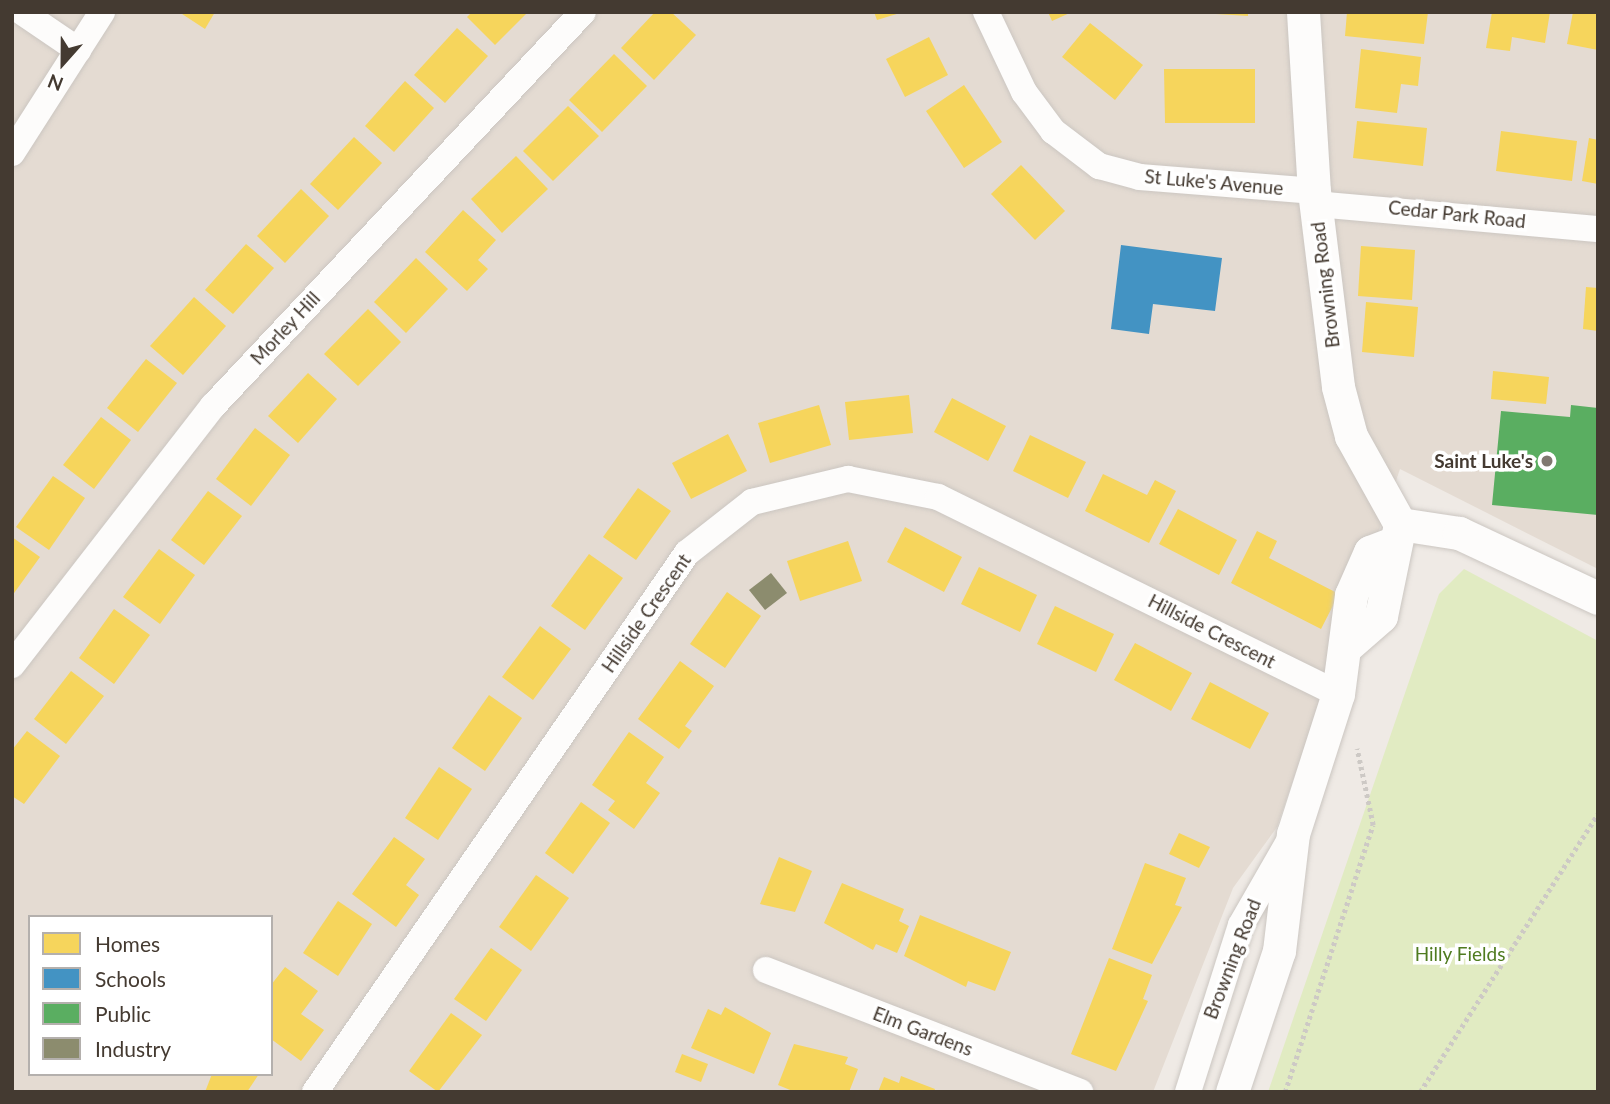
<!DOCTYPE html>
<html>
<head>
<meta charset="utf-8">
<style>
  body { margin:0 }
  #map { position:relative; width:1610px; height:1104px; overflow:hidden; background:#efeae5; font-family:Lato,sans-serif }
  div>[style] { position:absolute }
  .residential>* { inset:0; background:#e4dbd2 }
  .green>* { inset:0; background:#e1ebc2 }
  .homes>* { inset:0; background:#f6d55c }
  .schools>* { inset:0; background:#4393c3 }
  .public>* { inset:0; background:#5aae61 }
  .industry>* { inset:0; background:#8c8c6e }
  .path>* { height:4.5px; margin-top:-2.25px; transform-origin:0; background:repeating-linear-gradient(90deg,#cdc9c5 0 3.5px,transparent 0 7px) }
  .roads { filter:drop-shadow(0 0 2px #cbc6c1) drop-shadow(0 0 2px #cbc6c1) }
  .minor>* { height:26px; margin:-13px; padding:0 13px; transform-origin:13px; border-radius:13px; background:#fdfcfb }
  .tertiary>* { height:33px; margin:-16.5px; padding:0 16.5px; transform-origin:16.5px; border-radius:16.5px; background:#fdfcfb }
  .dots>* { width:19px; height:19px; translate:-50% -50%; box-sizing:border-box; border:4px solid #fff; border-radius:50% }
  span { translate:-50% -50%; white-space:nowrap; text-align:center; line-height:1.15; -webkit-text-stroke:7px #fff; paint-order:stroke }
  .street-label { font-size:19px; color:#443a31 }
  .poi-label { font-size:19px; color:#443a31; font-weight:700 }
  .right { translate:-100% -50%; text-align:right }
  .park-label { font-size:19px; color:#4f7b20 }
  .frame { position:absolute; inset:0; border:14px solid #443a31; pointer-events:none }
  .legend { position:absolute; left:28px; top:915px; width:245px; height:161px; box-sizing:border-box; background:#fff; border:2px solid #b4b0ad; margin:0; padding:9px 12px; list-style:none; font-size:21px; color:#443a31 }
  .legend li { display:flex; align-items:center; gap:14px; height:35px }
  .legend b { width:35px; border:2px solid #b4b0ad }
  .north { position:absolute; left:28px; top:28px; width:70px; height:70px; -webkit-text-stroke:5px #fff; paint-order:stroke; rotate:201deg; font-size:19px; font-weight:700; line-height:28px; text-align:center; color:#443a31 }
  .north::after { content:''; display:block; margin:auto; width:24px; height:32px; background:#443a31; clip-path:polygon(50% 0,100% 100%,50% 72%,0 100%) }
</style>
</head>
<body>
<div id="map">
  <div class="residential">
    <div style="clip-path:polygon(evenodd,12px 12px,1598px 12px,1598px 569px,1400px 469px,1277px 827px,1233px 888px,1153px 1092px,12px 1092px,12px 12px,30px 917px,271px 917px,271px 1074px,30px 1074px,30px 917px)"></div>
  </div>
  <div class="green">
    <div style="clip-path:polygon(1464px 569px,1598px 641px,1598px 1092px,1268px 1092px,1439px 594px)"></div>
  </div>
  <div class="homes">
    <div style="clip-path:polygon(179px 12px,215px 12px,205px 29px)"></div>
    <div style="clip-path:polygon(472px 12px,528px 12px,495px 45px,467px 17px)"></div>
    <div style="clip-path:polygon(655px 12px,671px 12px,696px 35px,654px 80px,621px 48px)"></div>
    <div style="clip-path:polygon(874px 12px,900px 12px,900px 13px,877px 20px)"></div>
    <div style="clip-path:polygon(1048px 12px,1072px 12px,1052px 21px)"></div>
    <div style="clip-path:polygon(1216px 12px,1248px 12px,1248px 16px,1216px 14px)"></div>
    <div style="clip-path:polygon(1347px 12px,1428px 12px,1424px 44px,1345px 36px)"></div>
    <div style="clip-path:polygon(1492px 12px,1550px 12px,1545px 43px,1512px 37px,1510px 51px,1486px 48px)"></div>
    <div style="clip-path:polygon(1573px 12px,1598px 12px,1598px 50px,1567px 44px)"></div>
    <div style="clip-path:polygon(1090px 23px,1143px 65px,1115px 100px,1062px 57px)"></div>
    <div style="clip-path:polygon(457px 28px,488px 56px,445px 103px,414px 75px)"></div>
    <div style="clip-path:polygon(929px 37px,948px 75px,905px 97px,886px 59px)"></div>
    <div style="clip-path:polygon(1361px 49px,1421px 57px,1418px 86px,1401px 84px,1397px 113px,1355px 108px)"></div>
    <div style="clip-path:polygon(614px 54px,647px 86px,602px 132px,569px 100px)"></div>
    <div style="clip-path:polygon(1164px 69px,1255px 69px,1255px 123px,1165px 123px)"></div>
    <div style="clip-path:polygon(405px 81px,434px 108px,394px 152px,365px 126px)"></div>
    <div style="clip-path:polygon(964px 85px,1002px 142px,964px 168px,926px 111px)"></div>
    <div style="clip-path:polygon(568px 106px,599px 136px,553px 181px,523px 151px)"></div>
    <div style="clip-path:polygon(1357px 121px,1427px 128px,1423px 166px,1353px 158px)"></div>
    <div style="clip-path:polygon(1501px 131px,1577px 141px,1572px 181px,1496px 171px)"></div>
    <div style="clip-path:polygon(354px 137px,382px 163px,338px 210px,310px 184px)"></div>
    <div style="clip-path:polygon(1589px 138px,1598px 140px,1598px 184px,1582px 181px)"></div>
    <div style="clip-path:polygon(516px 156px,548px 189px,502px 233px,471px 199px)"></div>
    <div style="clip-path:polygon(1021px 165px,1065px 211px,1035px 240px,991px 194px)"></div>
    <div style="clip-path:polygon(301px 189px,329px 216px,285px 263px,257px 236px)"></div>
    <div style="clip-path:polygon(463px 210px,496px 240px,478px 260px,488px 269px,467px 291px,425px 252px)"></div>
    <div style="clip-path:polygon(246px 244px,274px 268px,233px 314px,205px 290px)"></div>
    <div style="clip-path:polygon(1361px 246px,1415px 250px,1412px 300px,1358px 296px)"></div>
    <div style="clip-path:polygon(416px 258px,448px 289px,406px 333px,374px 302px)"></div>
    <div style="clip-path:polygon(1586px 287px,1598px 288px,1598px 331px,1583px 329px)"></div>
    <div style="clip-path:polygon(194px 297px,226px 326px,183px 375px,150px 346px)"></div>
    <div style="clip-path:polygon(1366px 302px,1418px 307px,1414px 357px,1362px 352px)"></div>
    <div style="clip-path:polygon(368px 309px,401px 342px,358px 386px,324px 354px)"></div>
    <div style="clip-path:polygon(146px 359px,177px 383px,138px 432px,107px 408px)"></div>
    <div style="clip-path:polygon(1493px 371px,1549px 377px,1546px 404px,1491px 399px)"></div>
    <div style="clip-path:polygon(308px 373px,337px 399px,298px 443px,268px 416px)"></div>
    <div style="clip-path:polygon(909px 395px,913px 433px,849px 440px,845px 402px)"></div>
    <div style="clip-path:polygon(952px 398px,1006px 426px,988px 461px,934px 432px)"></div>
    <div style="clip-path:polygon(819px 405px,831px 445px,770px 463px,758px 423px)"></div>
    <div style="clip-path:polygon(101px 417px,131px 440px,94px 489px,63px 465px)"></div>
    <div style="clip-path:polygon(255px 428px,290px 455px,251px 506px,216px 479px)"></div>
    <div style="clip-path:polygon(728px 434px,747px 471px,691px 499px,672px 463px)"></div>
    <div style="clip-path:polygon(1030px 435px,1086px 462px,1068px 498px,1013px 471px)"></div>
    <div style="clip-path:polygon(1103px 474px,1147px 495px,1155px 480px,1176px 491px,1149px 543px,1085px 511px)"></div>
    <div style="clip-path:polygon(53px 476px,85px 498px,49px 550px,16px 527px)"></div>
    <div style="clip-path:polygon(638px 488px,671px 511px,636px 560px,603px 537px)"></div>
    <div style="clip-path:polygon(208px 491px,242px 516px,204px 565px,171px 540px)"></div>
    <div style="clip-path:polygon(1178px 509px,1237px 540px,1219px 575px,1159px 544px)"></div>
    <div style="clip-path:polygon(905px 527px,962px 557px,944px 592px,887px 562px)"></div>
    <div style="clip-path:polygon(1257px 531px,1277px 541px,1269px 558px,1339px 594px,1321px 629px,1231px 583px)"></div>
    <div style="clip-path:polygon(12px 537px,40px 557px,12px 596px)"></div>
    <div style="clip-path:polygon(848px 541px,862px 581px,800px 601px,787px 561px)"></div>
    <div style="clip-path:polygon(159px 549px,195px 575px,160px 624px,123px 597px)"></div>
    <div style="clip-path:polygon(589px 554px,623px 578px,585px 630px,551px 606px)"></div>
    <div style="clip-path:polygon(979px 567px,1037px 595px,1020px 632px,961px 604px)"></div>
    <div style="clip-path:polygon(727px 592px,761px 616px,725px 668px,690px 644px)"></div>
    <div style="clip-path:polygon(1055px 606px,1114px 634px,1096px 672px,1037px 644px)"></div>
    <div style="clip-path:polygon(114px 609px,150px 635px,114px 684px,79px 658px)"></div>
    <div style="clip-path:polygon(540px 626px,571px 649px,533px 700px,502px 677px)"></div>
    <div style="clip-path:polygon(1135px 643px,1192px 673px,1171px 711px,1114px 680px)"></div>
    <div style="clip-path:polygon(680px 661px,714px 686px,685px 726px,692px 731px,679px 749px,638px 719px)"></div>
    <div style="clip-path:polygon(71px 671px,104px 696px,66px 744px,34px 719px)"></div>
    <div style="clip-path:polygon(1210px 682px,1269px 713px,1250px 749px,1191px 719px)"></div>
    <div style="clip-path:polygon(489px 695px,522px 718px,485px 771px,452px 748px)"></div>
    <div style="clip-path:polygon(27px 731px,60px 756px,24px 804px,12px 796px,12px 750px)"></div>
    <div style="clip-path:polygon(629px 732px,664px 757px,646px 783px,660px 793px,634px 829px,608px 810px,615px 801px,592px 785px)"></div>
    <div style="clip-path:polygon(439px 767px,472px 789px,438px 840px,405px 818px)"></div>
    <div style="clip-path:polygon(581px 802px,610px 823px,573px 874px,545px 853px)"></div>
    <div style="clip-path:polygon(1179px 833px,1210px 847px,1199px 868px,1169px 854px)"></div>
    <div style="clip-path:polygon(394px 837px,425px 859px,406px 885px,419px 895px,396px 927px,352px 894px)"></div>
    <div style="clip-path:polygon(779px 857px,812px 871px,795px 912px,760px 904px)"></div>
    <div style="clip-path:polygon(1145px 863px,1186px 878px,1175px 905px,1182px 907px,1152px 964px,1112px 949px)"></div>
    <div style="clip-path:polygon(536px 875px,569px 898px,531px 951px,499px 927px)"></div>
    <div style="clip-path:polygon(842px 883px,904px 909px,899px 921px,909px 926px,897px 953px,876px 944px,873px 950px,824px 923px)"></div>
    <div style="clip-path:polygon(338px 901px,372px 924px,338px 976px,303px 953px)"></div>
    <div style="clip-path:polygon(920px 915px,1011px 952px,995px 991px,968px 981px,966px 987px,904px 956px)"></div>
    <div style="clip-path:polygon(491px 948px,522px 970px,486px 1021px,454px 999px)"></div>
    <div style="clip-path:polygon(1109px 958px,1152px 975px,1143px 999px,1148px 1001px,1116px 1071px,1071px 1054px)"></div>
    <div style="clip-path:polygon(285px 967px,318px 991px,301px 1014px,324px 1030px,301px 1061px,271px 1039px,271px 985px)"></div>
    <div style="clip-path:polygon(725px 1007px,771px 1033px,754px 1074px,691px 1048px,708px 1009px,721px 1015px)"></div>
    <div style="clip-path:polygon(451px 1013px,482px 1035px,438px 1092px,409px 1071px)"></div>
    <div style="clip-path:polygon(794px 1044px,848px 1057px,845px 1064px,858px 1069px,849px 1092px,795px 1092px,778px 1085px)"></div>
    <div style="clip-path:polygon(682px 1054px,708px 1064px,701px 1082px,675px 1072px)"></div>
    <div style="clip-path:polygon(212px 1074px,259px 1074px,247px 1092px,205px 1092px)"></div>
    <div style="clip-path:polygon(901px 1076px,935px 1089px,934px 1092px,878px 1092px,884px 1077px,899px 1083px)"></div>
  </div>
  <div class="schools">
    <div style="clip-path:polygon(1121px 245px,1222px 258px,1215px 311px,1153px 304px,1149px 334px,1111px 329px)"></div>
  </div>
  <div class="public">
    <div style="clip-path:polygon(1571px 405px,1598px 408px,1598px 515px,1492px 505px,1501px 411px,1570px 417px)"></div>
  </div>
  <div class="industry">
    <div style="clip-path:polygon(771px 573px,787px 593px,765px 610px,749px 590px)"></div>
  </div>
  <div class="path">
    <div style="left:1285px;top:1092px;width:281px;rotate:-71.8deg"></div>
    <div style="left:1373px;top:825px;width:78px;rotate:-101.9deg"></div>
    <div style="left:1420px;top:1092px;width:330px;rotate:-57.4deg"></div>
  </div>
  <div class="roads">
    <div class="minor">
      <div style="left:22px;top:12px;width:68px;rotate:34.2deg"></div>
      <div style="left:986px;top:12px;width:89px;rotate:64.6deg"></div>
      <div style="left:1024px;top:92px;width:49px;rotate:53.4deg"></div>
      <div style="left:1053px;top:131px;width:58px;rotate:37.3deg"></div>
      <div style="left:1099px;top:166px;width:42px;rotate:15deg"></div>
      <div style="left:1140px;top:177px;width:175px;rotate:4.6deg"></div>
      <div style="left:12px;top:153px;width:167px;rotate:-57.4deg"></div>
      <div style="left:1316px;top:204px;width:283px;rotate:5.1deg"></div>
      <div style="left:12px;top:665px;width:328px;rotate:-52.2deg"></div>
      <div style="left:213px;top:406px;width:540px;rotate:-46.8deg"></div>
      <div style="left:766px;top:970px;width:337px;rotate:21.2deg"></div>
      <div style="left:315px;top:1092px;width:655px;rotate:-55.39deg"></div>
      <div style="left:687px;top:553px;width:83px;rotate:-38.1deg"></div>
      <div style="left:752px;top:502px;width:99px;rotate:-13.5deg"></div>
      <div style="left:848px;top:479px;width:92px;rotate:11.3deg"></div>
      <div style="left:938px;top:497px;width:446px;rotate:26.2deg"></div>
      <div style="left:1188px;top:1092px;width:175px;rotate:-72.4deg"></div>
      <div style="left:1241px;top:925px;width:103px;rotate:-60.2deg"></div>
    </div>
    <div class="tertiary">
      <div style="left:1303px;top:12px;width:179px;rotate:86.5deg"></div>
      <div style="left:1314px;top:191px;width:197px;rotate:83deg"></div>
      <div style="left:1338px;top:387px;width:51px;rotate:75.1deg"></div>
      <div style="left:1351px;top:436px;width:101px;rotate:60.9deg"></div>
      <div style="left:1400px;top:524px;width:94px;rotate:101.7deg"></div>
      <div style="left:1381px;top:616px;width:43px;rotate:138.8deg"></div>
      <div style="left:1400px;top:524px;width:60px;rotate:8.7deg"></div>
      <div style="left:1459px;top:533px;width:153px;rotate:25.1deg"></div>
      <div style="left:1232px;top:1092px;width:149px;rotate:-71.6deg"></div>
      <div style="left:1279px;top:951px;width:118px;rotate:-83.2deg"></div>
      <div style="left:1293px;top:834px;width:147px;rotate:-72.2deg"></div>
      <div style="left:1338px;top:694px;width:100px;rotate:-82.5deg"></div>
      <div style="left:1351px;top:595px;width:47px;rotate:-66.2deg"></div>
      <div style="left:1370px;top:552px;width:26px;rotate:-21deg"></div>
    </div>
  </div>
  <div class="dots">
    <div style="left:1547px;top:461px;background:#807870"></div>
  </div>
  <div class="street-label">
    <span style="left:1214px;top:182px;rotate:5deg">St Luke's Avenue</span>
    <span style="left:1457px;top:214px;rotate:6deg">Cedar Park Road</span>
    <span style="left:1325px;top:285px;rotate:-97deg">Browning Road</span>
    <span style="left:285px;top:328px;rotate:-47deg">Morley Hill</span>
    <span style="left:646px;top:613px;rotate:-55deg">Hillside Crescent</span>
    <span style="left:1212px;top:631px;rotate:27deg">Hillside Crescent</span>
    <span style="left:1232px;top:959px;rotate:-69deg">Browning Road</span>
    <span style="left:923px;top:1031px;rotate:21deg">Elm Gardens</span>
  </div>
  <div class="poi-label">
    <span class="right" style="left:1533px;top:461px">Saint Luke's</span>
  </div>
  <div class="park-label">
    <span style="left:1460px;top:954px">Hilly Fields</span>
  </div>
  <div class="frame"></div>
  <ul class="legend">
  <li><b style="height:19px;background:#f6d55c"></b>Homes</li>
  <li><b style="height:19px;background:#4393c3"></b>Schools</li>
  <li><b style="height:19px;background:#5aae61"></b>Public</li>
  <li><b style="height:19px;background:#8c8c6e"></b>Industry</li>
  </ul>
  <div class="north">N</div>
</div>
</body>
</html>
